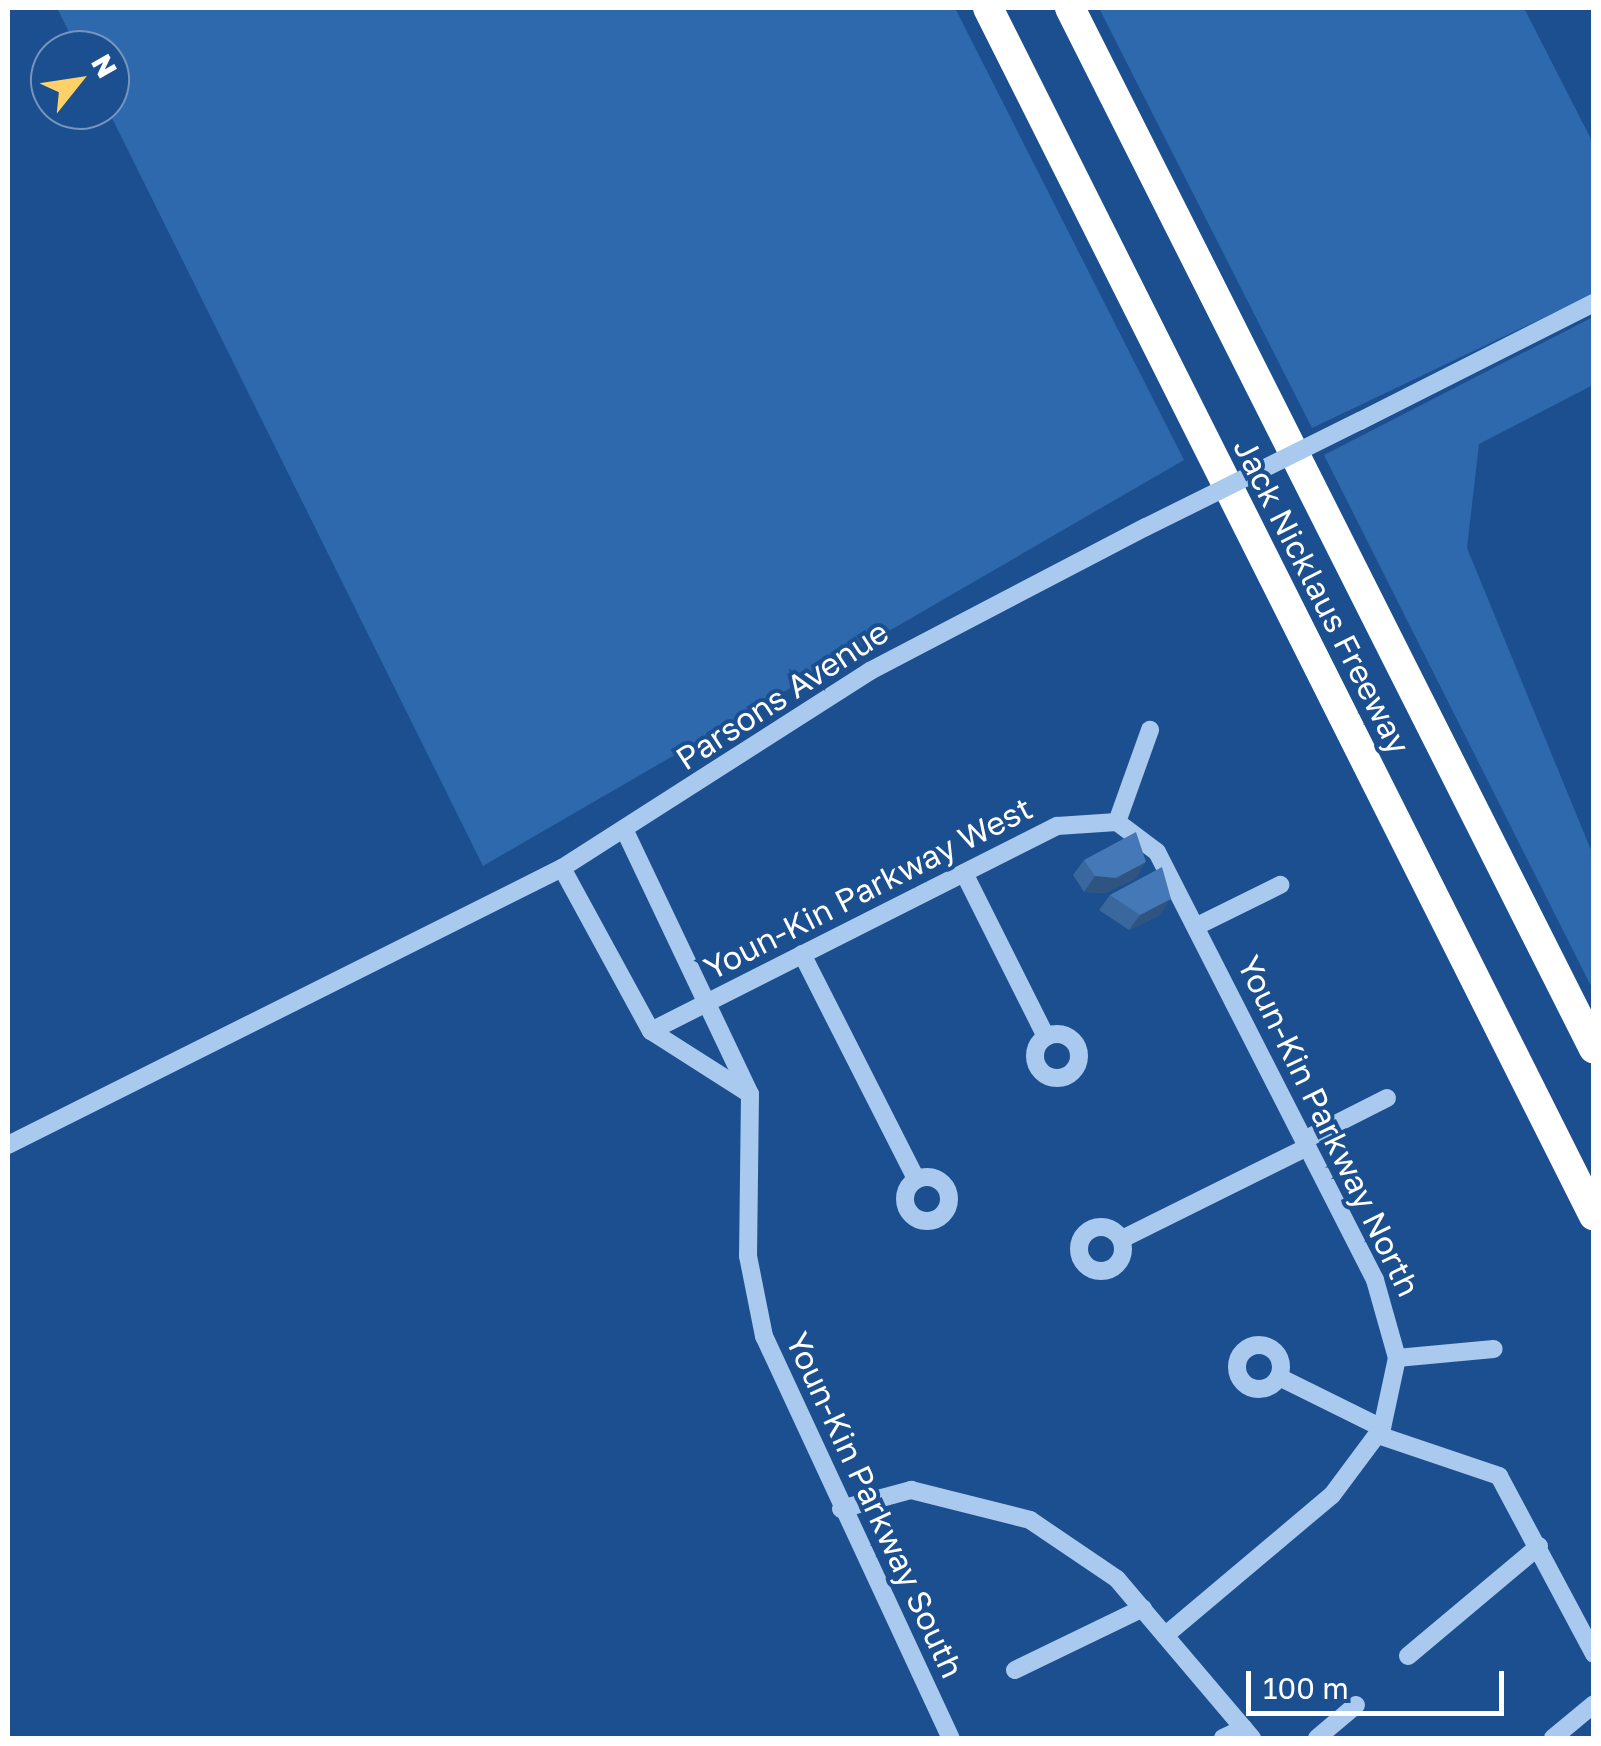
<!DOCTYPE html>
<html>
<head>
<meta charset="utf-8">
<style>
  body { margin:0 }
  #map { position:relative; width:1601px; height:1746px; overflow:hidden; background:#1b4f8f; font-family:"Golos Text",sans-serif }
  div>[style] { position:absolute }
  .green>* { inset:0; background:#2e69ad }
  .minor>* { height:18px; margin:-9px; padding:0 9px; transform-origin:9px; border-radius:9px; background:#a9c9ee }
  .minor>.ring { margin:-9px; padding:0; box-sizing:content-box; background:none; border:18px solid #a9c9ee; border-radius:50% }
  .highway>* { height:30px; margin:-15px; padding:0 15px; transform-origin:15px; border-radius:15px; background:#fff }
  .minor-bridge>* { height:18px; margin:-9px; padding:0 9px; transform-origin:9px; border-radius:9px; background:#a9c9ee }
  .wall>* { inset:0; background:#3a679d }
  .shaded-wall>* { inset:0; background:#305480 }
  .building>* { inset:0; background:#4478b7 }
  span { translate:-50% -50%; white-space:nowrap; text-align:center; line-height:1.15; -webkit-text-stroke:8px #1b4f8f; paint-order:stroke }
  .street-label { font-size:32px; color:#fff }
  .frame { position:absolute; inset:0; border:10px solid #fff; pointer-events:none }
  .north { position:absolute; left:30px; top:30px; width:100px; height:100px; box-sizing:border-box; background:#1b4f8f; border:2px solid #7695bc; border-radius:50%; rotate:60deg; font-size:28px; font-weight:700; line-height:40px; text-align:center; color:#fff }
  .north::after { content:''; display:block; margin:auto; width:35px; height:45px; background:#ffd166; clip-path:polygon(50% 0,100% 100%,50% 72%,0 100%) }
  .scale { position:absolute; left:1246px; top:1671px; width:258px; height:45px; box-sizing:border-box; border:5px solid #fff; border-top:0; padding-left:12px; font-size:30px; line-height:35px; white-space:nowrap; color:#fff; -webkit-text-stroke:8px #1b4f8f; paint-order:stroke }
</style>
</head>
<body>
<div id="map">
  <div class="green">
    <div style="clip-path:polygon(57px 8px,955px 8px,1184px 460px,483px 866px,108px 110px,110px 50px,78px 50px)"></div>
    <div style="clip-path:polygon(1099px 8px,1524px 8px,1593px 143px,1593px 294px,1312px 428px)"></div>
    <div style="clip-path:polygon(1593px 317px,1593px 385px,1479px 444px,1467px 548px,1593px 855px,1593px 990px,1324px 455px)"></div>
  </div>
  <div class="minor">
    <div style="left:1360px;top:421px;width:262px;rotate:-26.8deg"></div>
    <div style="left:1117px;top:822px;width:98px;rotate:-70.3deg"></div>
    <div style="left:625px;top:831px;width:291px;rotate:64.6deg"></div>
    <div style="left:750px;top:1094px;width:162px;rotate:90.7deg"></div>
    <div style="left:748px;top:1256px;width:82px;rotate:78.7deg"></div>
    <div style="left:764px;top:1336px;width:443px;rotate:65.1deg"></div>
    <div style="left:562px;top:868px;width:186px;rotate:61.4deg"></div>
    <div style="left:651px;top:1031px;width:117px;rotate:32.5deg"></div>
    <div style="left:964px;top:873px;width:183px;rotate:63.4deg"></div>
    <div style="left:1197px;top:926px;width:93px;rotate:-26.3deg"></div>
    <div style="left:802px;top:954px;width:252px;rotate:63.1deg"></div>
    <div style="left:651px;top:1031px;width:455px;rotate:-26.8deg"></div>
    <div style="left:1057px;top:826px;width:60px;rotate:-3.8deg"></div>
    <div style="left:1117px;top:822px;width:50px;rotate:36.9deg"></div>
    <div style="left:1157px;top:852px;width:480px;rotate:63deg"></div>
    <div style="left:1375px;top:1280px;width:81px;rotate:74.2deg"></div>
    <div style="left:1397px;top:1358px;width:72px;rotate:102.1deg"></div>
    <div style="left:1382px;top:1428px;width:84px;rotate:126.7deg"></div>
    <div style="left:1332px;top:1495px;width:216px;rotate:139.9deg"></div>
    <div class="ring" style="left:1035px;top:1034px;width:26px;height:26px"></div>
    <div style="left:1304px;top:1140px;width:93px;rotate:-26.8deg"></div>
    <div style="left:8px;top:1145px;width:619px;rotate:-26.57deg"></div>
    <div style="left:562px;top:868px;width:366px;rotate:-32.6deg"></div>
    <div style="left:870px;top:671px;width:311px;rotate:-27.6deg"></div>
    <div class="ring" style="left:905px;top:1177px;width:26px;height:26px"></div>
    <div class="ring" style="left:1079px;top:1227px;width:26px;height:26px"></div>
    <div style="left:1122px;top:1239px;width:207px;rotate:-26.4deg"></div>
    <div class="ring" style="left:1237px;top:1345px;width:26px;height:26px"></div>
    <div style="left:1397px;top:1358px;width:97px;rotate:-5.3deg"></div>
    <div style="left:1279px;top:1377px;width:115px;rotate:26.3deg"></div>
    <div style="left:1378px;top:1435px;width:128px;rotate:18.7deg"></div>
    <div style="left:1499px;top:1476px;width:202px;rotate:61.9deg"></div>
    <div style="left:841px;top:1509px;width:73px;rotate:-15.2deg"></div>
    <div style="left:911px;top:1490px;width:123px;rotate:14.1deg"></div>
    <div style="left:1030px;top:1520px;width:105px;rotate:34.1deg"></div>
    <div style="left:1117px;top:1579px;width:209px;rotate:49.7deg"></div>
    <div style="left:1408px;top:1656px;width:171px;rotate:-40deg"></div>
    <div style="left:1015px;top:1670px;width:142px;rotate:-25.8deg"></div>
    <div style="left:1223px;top:1738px;width:23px;rotate:-25deg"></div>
    <div style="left:1317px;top:1738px;width:51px;rotate:-40.2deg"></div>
    <div style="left:1553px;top:1738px;width:53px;rotate:-39.7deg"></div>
  </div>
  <div class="highway">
    <div style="left:988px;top:8px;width:1351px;rotate:63.36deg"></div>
    <div style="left:1070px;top:8px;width:1165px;rotate:63.28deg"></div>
  </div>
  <div class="minor-bridge">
    <div style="left:1146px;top:527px;width:239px;rotate:-26.4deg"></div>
  </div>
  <div class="wall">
    <div style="clip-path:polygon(1084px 860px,1136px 878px,1105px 893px,1084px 892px,1073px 875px)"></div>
    <div style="clip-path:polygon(1110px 895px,1160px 915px,1129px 930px,1099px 910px)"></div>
  </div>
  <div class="shaded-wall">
    <div style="clip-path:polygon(1146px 862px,1136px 878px,1105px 893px,1084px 892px,1095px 876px)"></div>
    <div style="clip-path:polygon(1171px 899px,1160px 915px,1129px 930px,1140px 915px)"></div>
  </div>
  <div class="building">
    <div style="clip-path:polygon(1136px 832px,1146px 862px,1116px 878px,1095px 876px,1084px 860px)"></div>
    <div style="clip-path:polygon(1162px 867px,1171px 899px,1140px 915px,1110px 895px)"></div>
  </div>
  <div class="street-label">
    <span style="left:1322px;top:596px;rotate:63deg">Jack Nicklaus Freeway</span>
    <span style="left:782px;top:695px;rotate:-33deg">Parsons Avenue</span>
    <span style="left:868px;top:888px;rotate:-27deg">Youn-Kin Parkway West</span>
    <span style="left:1329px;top:1126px;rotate:64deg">Youn-Kin Parkway North</span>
    <span style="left:875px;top:1505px;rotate:65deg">Youn-Kin Parkway South</span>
  </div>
  <div class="frame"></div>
  <div class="north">N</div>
  <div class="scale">100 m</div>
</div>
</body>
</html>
